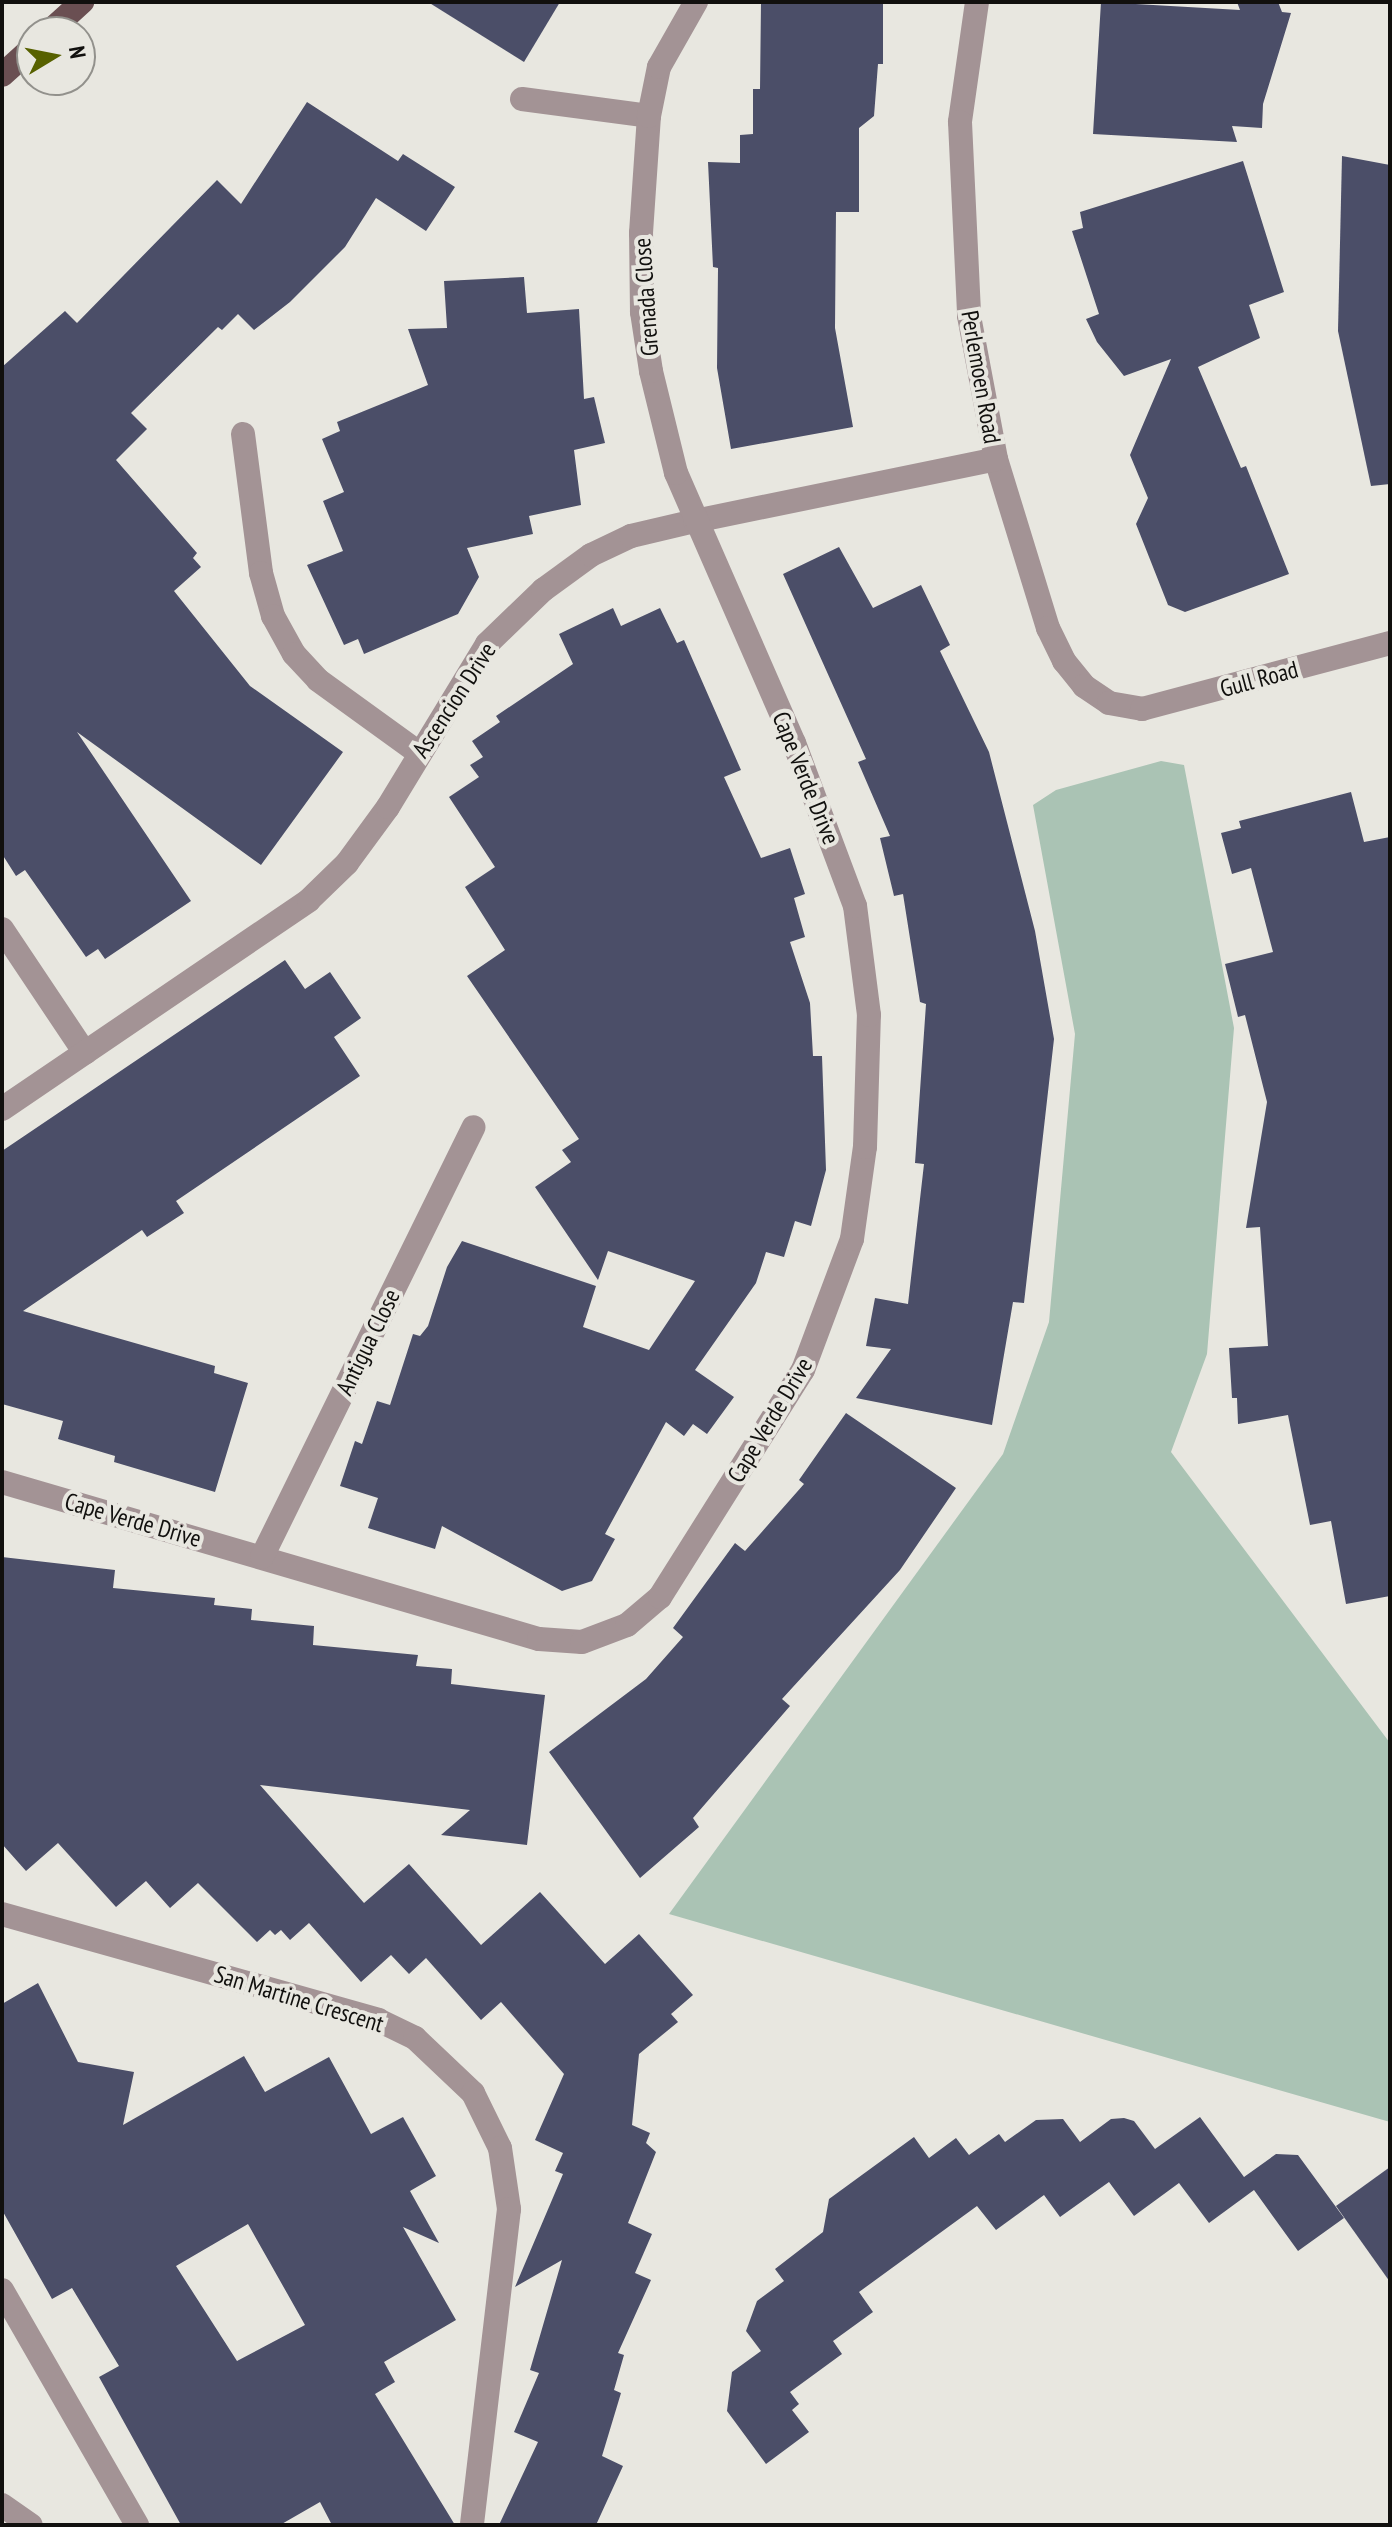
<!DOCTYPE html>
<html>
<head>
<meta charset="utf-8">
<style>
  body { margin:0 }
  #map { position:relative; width:1392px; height:2527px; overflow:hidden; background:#e8e7e0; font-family:"PT Sans Narrow",sans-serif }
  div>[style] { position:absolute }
  .green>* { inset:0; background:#aac3b4 }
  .building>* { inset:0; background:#4b4e68 }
  .minor>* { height:24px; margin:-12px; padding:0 12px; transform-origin:12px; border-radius:12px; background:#a39395 }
  .major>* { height:24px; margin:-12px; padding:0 12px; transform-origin:12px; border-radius:12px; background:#6a4f52 }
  span { translate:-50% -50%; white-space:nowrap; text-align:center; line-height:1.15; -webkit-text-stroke:8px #e8e7e0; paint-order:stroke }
  .street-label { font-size:24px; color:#11100e }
  .frame { position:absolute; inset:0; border:4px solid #11100e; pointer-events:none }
  .north { position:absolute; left:16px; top:16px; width:80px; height:80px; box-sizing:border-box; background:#e8e7e0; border:2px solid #92918c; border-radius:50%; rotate:80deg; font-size:22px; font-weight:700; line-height:32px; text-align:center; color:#11100e }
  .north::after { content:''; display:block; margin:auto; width:28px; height:36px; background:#576100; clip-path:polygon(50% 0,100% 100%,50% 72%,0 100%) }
</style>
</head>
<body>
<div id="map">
  <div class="green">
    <div style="clip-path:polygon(1161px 761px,1184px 765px,1234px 1028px,1207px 1354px,1171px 1452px,1390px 1743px,1390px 2122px,669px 1914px,1003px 1454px,1049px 1322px,1075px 1034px,1033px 805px,1056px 790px)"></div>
  </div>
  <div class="building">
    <div style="clip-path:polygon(428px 2px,560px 2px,524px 62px)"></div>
    <div style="clip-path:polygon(761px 2px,883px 2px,883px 64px,878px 64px,874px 116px,859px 128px,859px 212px,836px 212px,835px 328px,853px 427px,731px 449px,717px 368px,718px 268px,713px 267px,708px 162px,740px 163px,740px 135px,753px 134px,753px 89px,760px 89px)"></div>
    <div style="clip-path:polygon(1101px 2px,1240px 10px,1237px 2px,1278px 2px,1282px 12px,1291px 13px,1263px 104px,1262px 128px,1232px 126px,1237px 142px,1093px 134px)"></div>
    <div style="clip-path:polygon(307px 102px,398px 161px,403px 154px,455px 187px,426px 231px,376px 198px,345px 247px,290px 302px,254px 330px,238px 314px,222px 330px,218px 327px,131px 413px,147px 429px,116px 460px,197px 553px,193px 558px,201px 567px,174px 591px,250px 686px,343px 752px,261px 865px,77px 732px,191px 901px,105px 959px,98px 949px,86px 957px,25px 870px,16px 876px,2px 854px,2px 367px,65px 311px,77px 323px,217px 180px,241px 204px)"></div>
    <div style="clip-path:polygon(1342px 156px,1390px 165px,1390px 484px,1371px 486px,1338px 331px)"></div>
    <div style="clip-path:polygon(1243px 161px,1284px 292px,1249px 305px,1260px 338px,1198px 367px,1241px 468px,1246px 466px,1289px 574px,1185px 612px,1168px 605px,1136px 524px,1148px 498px,1130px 455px,1171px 359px,1124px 376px,1097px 342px,1086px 319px,1099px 314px,1072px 231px,1083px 228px,1080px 212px)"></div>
    <div style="clip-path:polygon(524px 277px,527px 313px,579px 309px,584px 399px,594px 397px,605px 443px,574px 450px,581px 505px,529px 516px,533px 534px,467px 548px,479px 577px,458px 614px,364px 654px,358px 639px,344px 645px,307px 565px,343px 551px,323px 501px,344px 492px,322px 439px,340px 431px,337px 422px,428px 385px,408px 329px,447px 328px,444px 281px)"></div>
    <div style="clip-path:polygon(839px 547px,873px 608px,921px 585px,950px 645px,940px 651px,989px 752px,1035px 931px,1054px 1039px,1024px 1303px,1013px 1302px,992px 1425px,856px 1398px,891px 1349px,866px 1346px,875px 1298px,908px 1304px,924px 1164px,915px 1163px,926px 1004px,920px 1002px,903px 894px,894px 896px,880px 838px,890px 836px,858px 762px,866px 759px,783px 574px)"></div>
    <div style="clip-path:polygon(613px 608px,621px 626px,660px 608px,677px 643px,684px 640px,741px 770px,724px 777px,761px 858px,790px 848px,805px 894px,794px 898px,805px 937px,790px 942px,810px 1003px,813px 1056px,822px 1056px,826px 1170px,811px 1226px,795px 1221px,784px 1257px,766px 1252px,756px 1283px,695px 1370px,734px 1397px,707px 1434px,693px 1424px,684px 1436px,666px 1422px,605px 1534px,615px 1539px,592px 1581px,562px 1591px,442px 1526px,435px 1549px,368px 1528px,378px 1498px,340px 1486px,355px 1441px,362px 1444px,377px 1401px,390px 1405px,413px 1334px,420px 1336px,428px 1326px,447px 1267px,462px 1241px,596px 1286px,583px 1327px,649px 1350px,695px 1281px,608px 1251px,598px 1280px,535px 1187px,571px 1162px,562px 1150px,579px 1139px,467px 976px,505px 950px,465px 887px,495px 867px,449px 797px,479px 777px,470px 765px,483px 757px,472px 741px,500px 722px,496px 716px,573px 664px,559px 634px)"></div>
    <div style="clip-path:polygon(1351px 792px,1364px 842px,1390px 837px,1390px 1596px,1346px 1604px,1331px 1521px,1310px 1525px,1288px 1415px,1238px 1424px,1237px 1398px,1232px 1398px,1229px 1348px,1268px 1346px,1260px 1227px,1246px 1228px,1267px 1102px,1245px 1015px,1238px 1017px,1225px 964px,1273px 952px,1251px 868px,1232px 874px,1221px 833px,1241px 828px,1239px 821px)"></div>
    <div style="clip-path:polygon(285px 960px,305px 989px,330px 972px,361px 1018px,334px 1037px,360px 1076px,176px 1201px,184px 1213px,147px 1237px,142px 1230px,23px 1311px,215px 1366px,214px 1373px,248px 1383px,215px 1492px,114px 1462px,115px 1456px,58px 1439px,63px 1421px,2px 1404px,2px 1151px)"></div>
    <div style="clip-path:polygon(846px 1413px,956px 1488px,900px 1570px,782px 1699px,790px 1706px,693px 1818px,699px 1827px,640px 1878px,549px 1752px,646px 1679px,683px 1637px,673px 1628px,705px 1584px,735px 1543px,745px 1551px,804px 1484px,799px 1480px)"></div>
    <div style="clip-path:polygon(2px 1557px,115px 1570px,113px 1588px,215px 1598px,214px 1605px,252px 1609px,251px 1620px,314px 1626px,313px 1645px,418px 1655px,416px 1666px,452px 1669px,451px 1684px,545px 1695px,527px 1845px,441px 1835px,470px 1810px,260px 1785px,364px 1903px,409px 1864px,481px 1945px,540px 1892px,605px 1964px,639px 1934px,693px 1995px,671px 2014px,678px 2022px,639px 2054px,632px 2125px,650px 2133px,646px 2143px,656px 2152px,628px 2223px,652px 2234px,635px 2273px,651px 2280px,618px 2353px,624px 2355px,614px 2390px,621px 2393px,602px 2456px,623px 2466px,596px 2525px,499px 2525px,538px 2442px,514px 2432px,539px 2373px,530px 2370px,562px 2260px,515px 2287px,563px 2174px,555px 2171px,563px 2153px,535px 2140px,564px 2074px,501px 2002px,481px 2020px,426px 1958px,409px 1974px,391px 1955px,361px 1982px,309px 1923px,290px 1940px,281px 1930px,275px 1935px,270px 1930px,257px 1942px,198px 1883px,170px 1908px,146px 1881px,116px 1907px,58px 1843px,26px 1871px,2px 1844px)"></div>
    <div style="clip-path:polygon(evenodd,38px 1983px,78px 2062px,134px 2072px,123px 2125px,244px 2056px,265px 2092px,329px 2057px,371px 2134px,403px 2117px,436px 2176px,410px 2191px,439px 2243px,403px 2227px,456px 2320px,384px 2362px,395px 2382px,375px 2394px,455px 2525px,332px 2525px,320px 2502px,280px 2525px,181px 2525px,99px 2377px,119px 2366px,72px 2288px,52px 2299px,2px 2210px,2px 2004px,38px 1983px,248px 2224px,305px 2325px,237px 2361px,176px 2266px,248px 2224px)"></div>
    <div style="clip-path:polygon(1200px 2117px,1244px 2177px,1276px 2154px,1298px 2155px,1344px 2218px,1298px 2251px,1254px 2190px,1209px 2223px,1179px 2183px,1134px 2216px,1109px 2182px,1060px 2217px,1044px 2195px,996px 2230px,977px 2206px,859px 2292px,873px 2312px,833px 2341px,842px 2354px,790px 2392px,799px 2404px,792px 2410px,809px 2432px,766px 2464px,727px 2411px,732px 2372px,761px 2351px,746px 2331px,757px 2301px,784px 2281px,775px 2269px,823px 2232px,829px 2199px,914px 2137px,929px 2158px,956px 2138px,969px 2155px,999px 2134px,1005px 2142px,1036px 2120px,1063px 2119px,1080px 2142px,1111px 2119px,1124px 2118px,1134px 2121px,1155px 2149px)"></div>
    <div style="clip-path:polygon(1390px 2167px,1390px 2282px,1336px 2206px)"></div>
  </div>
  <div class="minor">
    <div style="left:977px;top:2px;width:121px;rotate:98.1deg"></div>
    <div style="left:960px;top:122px;width:194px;rotate:87.3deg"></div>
    <div style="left:969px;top:316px;width:146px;rotate:79.3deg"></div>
    <div style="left:996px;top:459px;width:177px;rotate:72.9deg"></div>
    <div style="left:1048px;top:628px;width:37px;rotate:64deg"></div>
    <div style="left:1064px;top:661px;width:32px;rotate:51deg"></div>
    <div style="left:1084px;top:686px;width:30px;rotate:34deg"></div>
    <div style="left:1109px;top:703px;width:34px;rotate:10deg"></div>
    <div style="left:1142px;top:709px;width:257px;rotate:-14.9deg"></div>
    <div style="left:522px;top:99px;width:128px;rotate:7.6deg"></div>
    <div style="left:243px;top:434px;width:140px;rotate:82.6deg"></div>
    <div style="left:261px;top:573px;width:45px;rotate:74.4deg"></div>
    <div style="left:273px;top:616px;width:43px;rotate:61.1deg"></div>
    <div style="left:294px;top:654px;width:35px;rotate:47deg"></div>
    <div style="left:318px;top:680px;width:125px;rotate:35.9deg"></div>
    <div style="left:2px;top:929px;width:149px;rotate:56.2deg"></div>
    <div style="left:2px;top:1109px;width:371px;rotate:-34.2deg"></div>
    <div style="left:309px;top:900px;width:53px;rotate:-44.2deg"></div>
    <div style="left:347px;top:863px;width:69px;rotate:-53.8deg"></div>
    <div style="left:388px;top:807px;width:191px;rotate:-58.7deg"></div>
    <div style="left:487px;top:644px;width:78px;rotate:-44deg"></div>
    <div style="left:543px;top:590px;width:59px;rotate:-36.1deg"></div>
    <div style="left:591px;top:555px;width:44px;rotate:-25.4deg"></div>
    <div style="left:631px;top:536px;width:66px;rotate:-13.2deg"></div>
    <div style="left:695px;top:521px;width:307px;rotate:-11.6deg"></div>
    <div style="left:2px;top:1482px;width:559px;rotate:16.3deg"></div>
    <div style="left:539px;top:1639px;width:43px;rotate:4deg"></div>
    <div style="left:582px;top:1642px;width:48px;rotate:-20.7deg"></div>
    <div style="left:627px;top:1625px;width:43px;rotate:-40.3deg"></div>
    <div style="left:660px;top:1597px;width:268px;rotate:-57.8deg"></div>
    <div style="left:803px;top:1370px;width:140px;rotate:-69.5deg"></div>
    <div style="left:852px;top:1239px;width:93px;rotate:-82deg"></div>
    <div style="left:865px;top:1147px;width:132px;rotate:-88.3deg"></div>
    <div style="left:869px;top:1015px;width:110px;rotate:-97.3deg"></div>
    <div style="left:855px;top:906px;width:174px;rotate:-110.5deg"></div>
    <div style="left:794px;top:743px;width:295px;rotate:-113.6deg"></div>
    <div style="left:676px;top:473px;width:105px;rotate:-103.8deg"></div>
    <div style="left:651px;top:371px;width:60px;rotate:-98.7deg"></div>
    <div style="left:642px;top:312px;width:79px;rotate:-90.7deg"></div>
    <div style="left:641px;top:233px;width:117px;rotate:-86.1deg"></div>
    <div style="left:649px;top:116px;width:50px;rotate:-78.5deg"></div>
    <div style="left:659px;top:67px;width:75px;rotate:-60.4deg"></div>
    <div style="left:262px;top:1557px;width:479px;rotate:-63.8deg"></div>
    <div style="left:2px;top:1914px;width:391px;rotate:15.7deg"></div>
    <div style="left:378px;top:2020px;width:41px;rotate:25.9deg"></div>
    <div style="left:415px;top:2038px;width:80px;rotate:43.5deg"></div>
    <div style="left:473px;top:2093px;width:61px;rotate:63.9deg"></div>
    <div style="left:500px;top:2148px;width:62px;rotate:81.6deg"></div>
    <div style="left:509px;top:2209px;width:318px;rotate:96.7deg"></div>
    <div style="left:2px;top:2290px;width:271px;rotate:60.1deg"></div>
    <div style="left:2px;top:2505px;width:35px;rotate:35deg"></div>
  </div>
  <div class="major">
    <div style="left:49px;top:32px;width:45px;rotate:-42.3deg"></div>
    <div style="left:2px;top:75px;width:40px;rotate:-42deg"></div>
  </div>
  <div class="street-label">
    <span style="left:646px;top:297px;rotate:-94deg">Grenada Close</span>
    <span style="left:981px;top:377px;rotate:80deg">Perlemoen Road</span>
    <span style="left:1259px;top:679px;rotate:-15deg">Gull Road</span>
    <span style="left:454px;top:700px;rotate:-57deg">Ascencion Drive</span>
    <span style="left:806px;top:778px;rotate:68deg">Cape Verde Drive</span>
    <span style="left:368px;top:1342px;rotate:-64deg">Antigua Close</span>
    <span style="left:770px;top:1420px;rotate:-59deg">Cape Verde Drive</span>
    <span style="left:133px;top:1520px;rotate:16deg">Cape Verde Drive</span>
    <span style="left:299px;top:1999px;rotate:17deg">San Martine Crescent</span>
  </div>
  <div class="frame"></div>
  <div class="north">N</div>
</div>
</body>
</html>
